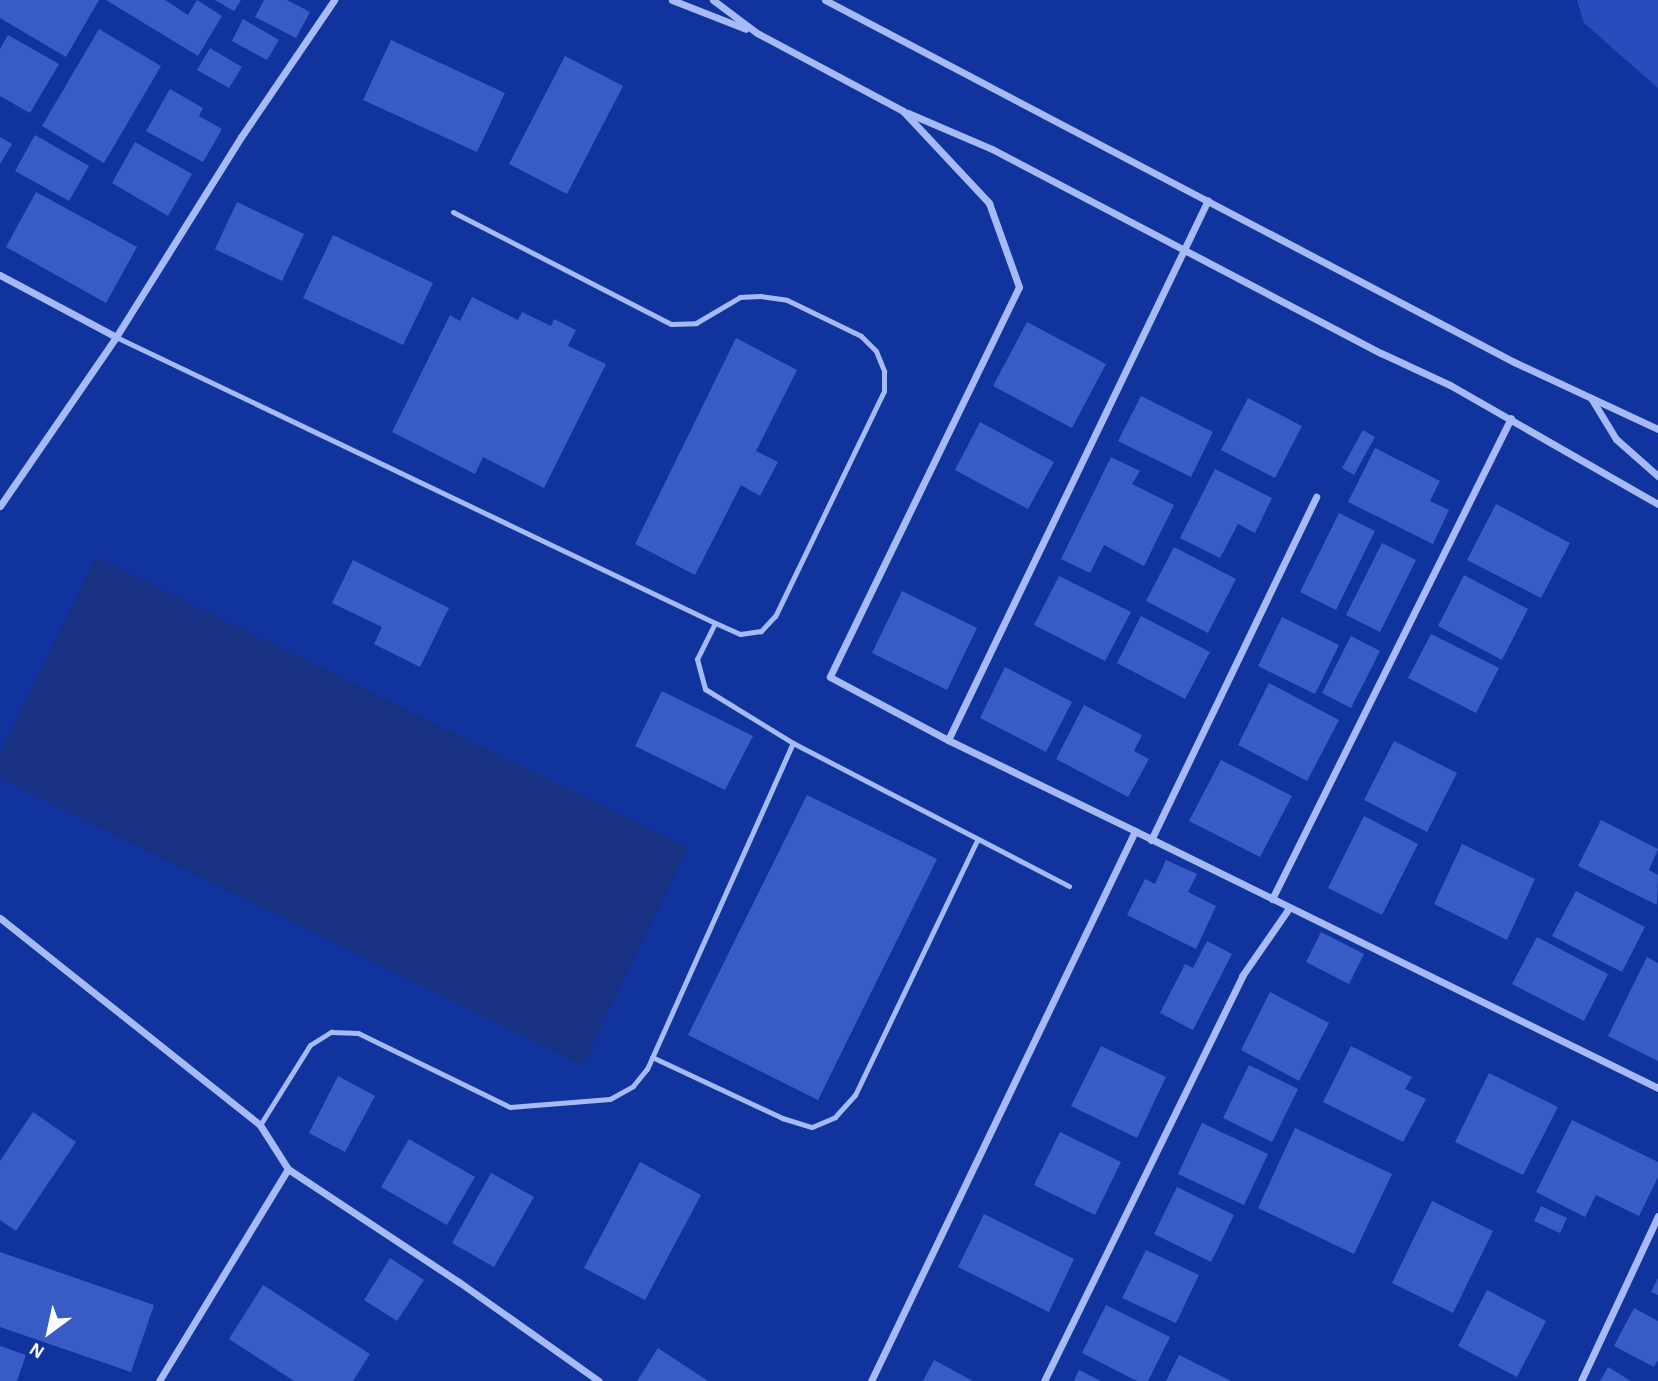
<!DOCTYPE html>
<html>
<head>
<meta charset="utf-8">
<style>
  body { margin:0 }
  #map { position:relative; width:1658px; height:1381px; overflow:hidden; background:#11339d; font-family:"Alegreya Sans",sans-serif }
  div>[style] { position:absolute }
  .green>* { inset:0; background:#274dbd }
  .water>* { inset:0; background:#183183 }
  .building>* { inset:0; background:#395cc4 }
  .service>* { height:5px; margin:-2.5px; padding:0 2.5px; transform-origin:2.5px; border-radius:2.5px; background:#a6baf5 }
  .minor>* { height:7px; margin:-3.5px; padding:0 3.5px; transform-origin:3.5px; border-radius:3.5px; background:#a6baf5 }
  span { translate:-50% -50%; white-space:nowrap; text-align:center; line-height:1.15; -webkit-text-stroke:6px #11339d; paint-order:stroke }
  .north { position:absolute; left:14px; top:1297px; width:70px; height:70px; -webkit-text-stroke:5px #11339d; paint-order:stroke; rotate:213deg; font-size:19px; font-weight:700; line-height:28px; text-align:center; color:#fff }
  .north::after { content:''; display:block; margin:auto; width:24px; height:32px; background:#fff; clip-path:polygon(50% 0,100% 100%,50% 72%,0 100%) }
</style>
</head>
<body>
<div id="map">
  <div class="green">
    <div style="clip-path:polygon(1577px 0,1658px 0,1658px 88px,1584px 23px)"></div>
  </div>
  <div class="water">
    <div style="clip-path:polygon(96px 557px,688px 848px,583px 1065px,0 779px,0 754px)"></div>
  </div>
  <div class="building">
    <div style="clip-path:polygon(0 0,99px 0,66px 57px,0 18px)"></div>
    <div style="clip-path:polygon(106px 0,165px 0,188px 15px,197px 0,222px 16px,198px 56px)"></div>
    <div style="clip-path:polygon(215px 0,241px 0,234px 11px)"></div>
    <div style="clip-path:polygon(264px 0,287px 0,310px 12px,296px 38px,255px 17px)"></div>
    <div style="clip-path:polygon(243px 19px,279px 40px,267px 60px,232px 41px)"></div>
    <div style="clip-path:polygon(99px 29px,161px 66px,104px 163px,42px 126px)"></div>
    <div style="clip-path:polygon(8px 35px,59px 64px,30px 113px,0 96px,0 49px)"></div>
    <div style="clip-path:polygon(391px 40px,505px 93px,477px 152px,363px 100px)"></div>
    <div style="clip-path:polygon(210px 48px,242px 67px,229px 88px,197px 70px)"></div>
    <div style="clip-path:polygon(565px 56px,623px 86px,567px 194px,509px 164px)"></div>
    <div style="clip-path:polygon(170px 89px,203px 108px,199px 116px,222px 129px,203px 162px,146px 131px)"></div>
    <div style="clip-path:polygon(35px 135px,89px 166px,69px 201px,15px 171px)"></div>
    <div style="clip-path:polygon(0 137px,12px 144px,0 164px)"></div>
    <div style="clip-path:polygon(135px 142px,192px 174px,168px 216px,112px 183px)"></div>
    <div style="clip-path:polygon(36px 192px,137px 247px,106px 303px,6px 247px)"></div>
    <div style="clip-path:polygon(237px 202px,304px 234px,282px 281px,215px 249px)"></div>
    <div style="clip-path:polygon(333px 235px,433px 283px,403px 345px,303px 298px)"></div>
    <div style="clip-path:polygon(472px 297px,518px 320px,522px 312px,551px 326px,554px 319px,576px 330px,568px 346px,606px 364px,544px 488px,483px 457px,475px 474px,392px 432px,450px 315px,460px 321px)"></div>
    <div style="clip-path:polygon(1027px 322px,1106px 364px,1072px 428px,993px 386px)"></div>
    <div style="clip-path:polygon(736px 338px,797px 370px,756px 451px,778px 462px,760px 496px,741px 485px,695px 575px,635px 544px)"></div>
    <div style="clip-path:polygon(1141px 396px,1213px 432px,1191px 477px,1118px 441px)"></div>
    <div style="clip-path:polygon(1248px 398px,1302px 426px,1275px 478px,1221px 450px)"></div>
    <div style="clip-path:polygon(980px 422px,1054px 462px,1028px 509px,955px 470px)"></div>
    <div style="clip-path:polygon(1363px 430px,1375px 437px,1354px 475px,1342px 468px)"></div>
    <div style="clip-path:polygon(1375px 448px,1440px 481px,1430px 501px,1449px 510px,1433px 544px,1348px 502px)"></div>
    <div style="clip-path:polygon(1111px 457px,1140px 471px,1132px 484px,1174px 505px,1144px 566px,1104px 545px,1090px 573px,1061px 559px)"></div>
    <div style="clip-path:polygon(1215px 469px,1272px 498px,1255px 533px,1238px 524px,1220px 558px,1180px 538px)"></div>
    <div style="clip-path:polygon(1496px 504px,1570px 543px,1541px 598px,1467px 560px)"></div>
    <div style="clip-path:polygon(1339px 513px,1375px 531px,1336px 610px,1300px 592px)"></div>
    <div style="clip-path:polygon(1382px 543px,1416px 560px,1380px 632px,1346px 615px)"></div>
    <div style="clip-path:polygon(1174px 547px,1236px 579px,1208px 633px,1146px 601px)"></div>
    <div style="clip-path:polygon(353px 560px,449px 608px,420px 667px,374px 644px,382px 627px,332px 603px)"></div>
    <div style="clip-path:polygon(1464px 575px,1528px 609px,1502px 660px,1438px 626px)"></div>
    <div style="clip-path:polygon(1059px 576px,1131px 612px,1105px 661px,1034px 625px)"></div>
    <div style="clip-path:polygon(902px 591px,977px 628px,947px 690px,872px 653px)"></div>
    <div style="clip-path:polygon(1141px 616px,1210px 652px,1185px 699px,1117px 663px)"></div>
    <div style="clip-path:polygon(1282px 617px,1339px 645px,1315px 694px,1258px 666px)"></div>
    <div style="clip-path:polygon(1431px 634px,1499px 668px,1476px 713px,1408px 678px)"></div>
    <div style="clip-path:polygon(1351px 636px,1380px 651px,1351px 708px,1322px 693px)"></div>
    <div style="clip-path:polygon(1005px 667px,1072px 702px,1046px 752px,980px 718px)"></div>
    <div style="clip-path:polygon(1269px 683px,1339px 720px,1307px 781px,1238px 745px)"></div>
    <div style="clip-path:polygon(662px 691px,753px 736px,725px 790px,635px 746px)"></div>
    <div style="clip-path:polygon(1084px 705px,1142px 735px,1134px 751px,1149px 759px,1128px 797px,1056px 759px)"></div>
    <div style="clip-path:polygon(1394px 741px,1457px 773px,1427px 832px,1364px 800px)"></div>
    <div style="clip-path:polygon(1221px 760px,1292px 796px,1260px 857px,1189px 821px)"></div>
    <div style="clip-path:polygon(807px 795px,937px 859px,818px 1100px,688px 1035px)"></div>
    <div style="clip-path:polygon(1364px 816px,1418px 844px,1382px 915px,1328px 888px)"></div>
    <div style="clip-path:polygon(1601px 820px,1658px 849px,1649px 870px,1658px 875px,1657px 905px,1578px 866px)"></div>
    <div style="clip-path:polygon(1462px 844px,1535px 879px,1507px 940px,1434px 904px)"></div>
    <div style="clip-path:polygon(1166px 860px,1197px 874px,1188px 892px,1216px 906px,1196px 949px,1127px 915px,1145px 879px,1155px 884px)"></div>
    <div style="clip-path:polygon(1576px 891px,1645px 927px,1622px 972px,1552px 936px)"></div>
    <div style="clip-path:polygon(1321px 932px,1364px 954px,1349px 984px,1306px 962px)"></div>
    <div style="clip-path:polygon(1537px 937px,1608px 974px,1584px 1021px,1512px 984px)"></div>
    <div style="clip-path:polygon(1207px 941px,1232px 954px,1193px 1030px,1160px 1013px,1185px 964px,1193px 968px)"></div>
    <div style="clip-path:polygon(1647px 957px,1658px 963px,1658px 1061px,1608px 1036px)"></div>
    <div style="clip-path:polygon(1270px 992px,1329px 1023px,1299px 1081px,1241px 1050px)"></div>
    <div style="clip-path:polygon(1101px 1046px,1166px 1077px,1137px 1138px,1071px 1106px)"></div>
    <div style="clip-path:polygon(1351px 1046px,1412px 1077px,1405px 1089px,1426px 1099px,1403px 1142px,1323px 1102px)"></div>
    <div style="clip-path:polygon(1249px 1065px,1298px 1089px,1272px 1142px,1223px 1118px)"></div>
    <div style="clip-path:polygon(1489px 1073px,1558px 1107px,1523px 1175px,1455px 1142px)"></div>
    <div style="clip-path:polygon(338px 1076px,375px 1096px,345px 1152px,309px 1133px)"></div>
    <div style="clip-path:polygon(33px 1112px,76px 1142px,16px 1231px,0 1220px,0 1161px)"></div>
    <div style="clip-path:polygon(1572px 1120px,1658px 1162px,1658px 1177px,1639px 1216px,1596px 1195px,1585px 1217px,1536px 1192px)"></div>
    <div style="clip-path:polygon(1202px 1123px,1268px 1154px,1244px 1205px,1178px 1174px)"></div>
    <div style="clip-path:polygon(1295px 1128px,1392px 1174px,1354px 1254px,1258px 1208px)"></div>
    <div style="clip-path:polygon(1060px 1132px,1121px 1162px,1095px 1215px,1034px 1185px)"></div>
    <div style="clip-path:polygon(409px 1139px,475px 1177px,447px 1225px,381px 1187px)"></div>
    <div style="clip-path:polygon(640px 1162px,701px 1195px,645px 1300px,584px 1268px)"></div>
    <div style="clip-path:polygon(491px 1173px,534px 1197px,494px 1267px,452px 1243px)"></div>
    <div style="clip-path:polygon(1177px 1187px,1234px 1215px,1211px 1262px,1154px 1234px)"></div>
    <div style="clip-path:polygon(1432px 1201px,1493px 1231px,1453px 1313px,1392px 1283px)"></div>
    <div style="clip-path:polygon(1541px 1206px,1567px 1218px,1560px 1233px,1534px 1221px)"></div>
    <div style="clip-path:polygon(984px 1214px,1074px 1259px,1049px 1312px,958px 1267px)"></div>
    <div style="clip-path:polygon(1146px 1250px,1199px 1275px,1176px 1323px,1122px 1298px)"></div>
    <div style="clip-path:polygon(0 1252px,154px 1305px,131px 1372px,0 1327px)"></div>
    <div style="clip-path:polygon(390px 1258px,424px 1280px,397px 1321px,364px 1300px)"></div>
    <div style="clip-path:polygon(1658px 1278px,1658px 1295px,1651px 1292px)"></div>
    <div style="clip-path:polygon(263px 1285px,370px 1354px,353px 1381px,294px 1381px,229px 1339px)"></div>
    <div style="clip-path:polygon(1487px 1290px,1546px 1321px,1517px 1377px,1458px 1346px)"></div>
    <div style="clip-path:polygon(1106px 1305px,1170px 1337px,1148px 1381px,1137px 1381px,1082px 1353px)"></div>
    <div style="clip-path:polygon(1634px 1308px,1658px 1321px,1658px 1360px,1654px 1367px,1614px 1346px)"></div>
    <div style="clip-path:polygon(0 1346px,26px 1355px,17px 1381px,0 1381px)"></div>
    <div style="clip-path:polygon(658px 1348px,708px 1381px,637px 1381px)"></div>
    <div style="clip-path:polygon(1179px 1355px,1231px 1381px,1166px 1381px)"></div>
    <div style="clip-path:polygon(934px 1360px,973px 1381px,923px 1381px)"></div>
    <div style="clip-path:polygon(1608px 1367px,1631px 1381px,1600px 1381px)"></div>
    <div style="clip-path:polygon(1079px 1370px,1101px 1381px,1074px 1381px)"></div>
  </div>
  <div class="service">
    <div style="left:453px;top:212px;width:245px;rotate:27.2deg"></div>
    <div style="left:671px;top:324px;width:25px;rotate:-2deg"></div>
    <div style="left:696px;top:323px;width:51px;rotate:-30.6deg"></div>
    <div style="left:740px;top:297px;width:20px;rotate:-3deg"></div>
    <div style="left:760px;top:296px;width:27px;rotate:8deg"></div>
    <div style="left:787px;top:300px;width:82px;rotate:25.9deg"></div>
    <div style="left:861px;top:336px;width:21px;rotate:45deg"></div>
    <div style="left:876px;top:351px;width:22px;rotate:68deg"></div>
    <div style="left:884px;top:371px;width:20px;rotate:90deg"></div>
    <div style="left:884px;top:391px;width:250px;rotate:115.8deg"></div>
    <div style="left:775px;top:616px;width:21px;rotate:133deg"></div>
    <div style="left:761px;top:631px;width:21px;rotate:172deg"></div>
    <div style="left:740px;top:634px;width:27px;rotate:-156deg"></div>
    <div style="left:715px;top:623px;width:40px;rotate:116.6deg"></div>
    <div style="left:697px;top:659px;width:31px;rotate:75deg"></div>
    <div style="left:705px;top:689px;width:103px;rotate:31.5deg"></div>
    <div style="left:793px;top:743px;width:311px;rotate:27.4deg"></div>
    <div style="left:116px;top:337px;width:664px;rotate:25.52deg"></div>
    <div style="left:652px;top:1057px;width:144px;rotate:25.1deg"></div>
    <div style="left:782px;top:1118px;width:31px;rotate:17deg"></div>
    <div style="left:812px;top:1127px;width:25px;rotate:-23deg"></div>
    <div style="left:835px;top:1117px;width:30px;rotate:-48deg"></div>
    <div style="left:855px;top:1095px;width:283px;rotate:-64.4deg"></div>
    <div style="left:260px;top:1125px;width:94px;rotate:-58deg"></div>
    <div style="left:310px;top:1045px;width:25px;rotate:-32deg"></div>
    <div style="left:331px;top:1032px;width:27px;rotate:2deg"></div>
    <div style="left:358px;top:1033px;width:169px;rotate:26deg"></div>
    <div style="left:510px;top:1107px;width:100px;rotate:-4.6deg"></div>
    <div style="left:610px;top:1099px;width:26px;rotate:-29deg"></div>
    <div style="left:633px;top:1086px;width:22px;rotate:-51deg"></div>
    <div style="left:647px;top:1069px;width:357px;rotate:-65.9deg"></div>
  </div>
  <div class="minor">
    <div style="left:672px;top:0;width:79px;rotate:21.4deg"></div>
    <div style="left:713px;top:0;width:55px;rotate:36.9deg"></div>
    <div style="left:757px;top:33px;width:166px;rotate:28.1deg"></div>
    <div style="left:903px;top:111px;width:126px;rotate:46.9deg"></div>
    <div style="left:989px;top:203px;width:89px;rotate:70.3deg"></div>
    <div style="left:1019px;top:287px;width:433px;rotate:115.9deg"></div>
    <div style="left:830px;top:677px;width:134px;rotate:28.1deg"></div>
    <div style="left:948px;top:740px;width:208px;rotate:25.9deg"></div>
    <div style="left:1135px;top:831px;width:610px;rotate:115.64deg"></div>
    <div style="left:825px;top:0;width:778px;rotate:27.72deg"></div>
    <div style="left:1514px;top:362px;width:159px;rotate:25deg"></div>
    <div style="left:908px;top:113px;width:91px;rotate:23.2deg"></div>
    <div style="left:992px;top:149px;width:439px;rotate:27.7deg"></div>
    <div style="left:1381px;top:353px;width:76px;rotate:24.9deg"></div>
    <div style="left:1450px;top:385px;width:240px;rotate:29.8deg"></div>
    <div style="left:0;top:275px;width:132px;rotate:28.1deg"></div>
    <div style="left:1591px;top:398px;width:48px;rotate:58.6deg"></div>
    <div style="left:1616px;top:439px;width:56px;rotate:41.4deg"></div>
    <div style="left:0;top:506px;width:205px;rotate:-55.5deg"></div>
    <div style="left:116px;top:337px;width:236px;rotate:-58deg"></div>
    <div style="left:241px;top:137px;width:166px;rotate:-55.8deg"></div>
    <div style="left:948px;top:740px;width:599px;rotate:-64.29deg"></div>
    <div style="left:1135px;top:831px;width:583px;rotate:26.17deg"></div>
    <div style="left:1151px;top:840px;width:381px;rotate:-64.3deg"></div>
    <div style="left:1272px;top:899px;width:537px;rotate:-63.58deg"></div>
    <div style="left:0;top:918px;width:332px;rotate:38.5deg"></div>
    <div style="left:260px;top:1125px;width:52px;rotate:57.5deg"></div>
    <div style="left:288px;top:1169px;width:205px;rotate:33.5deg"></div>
    <div style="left:459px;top:1282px;width:171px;rotate:35.3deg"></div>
    <div style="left:159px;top:1381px;width:248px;rotate:-58.7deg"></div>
    <div style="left:1044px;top:1381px;width:451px;rotate:-63.9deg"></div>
    <div style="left:1242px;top:976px;width:83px;rotate:-55.3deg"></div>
    <div style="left:1581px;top:1381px;width:182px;rotate:-65deg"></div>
  </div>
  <div class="north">N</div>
</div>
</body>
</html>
